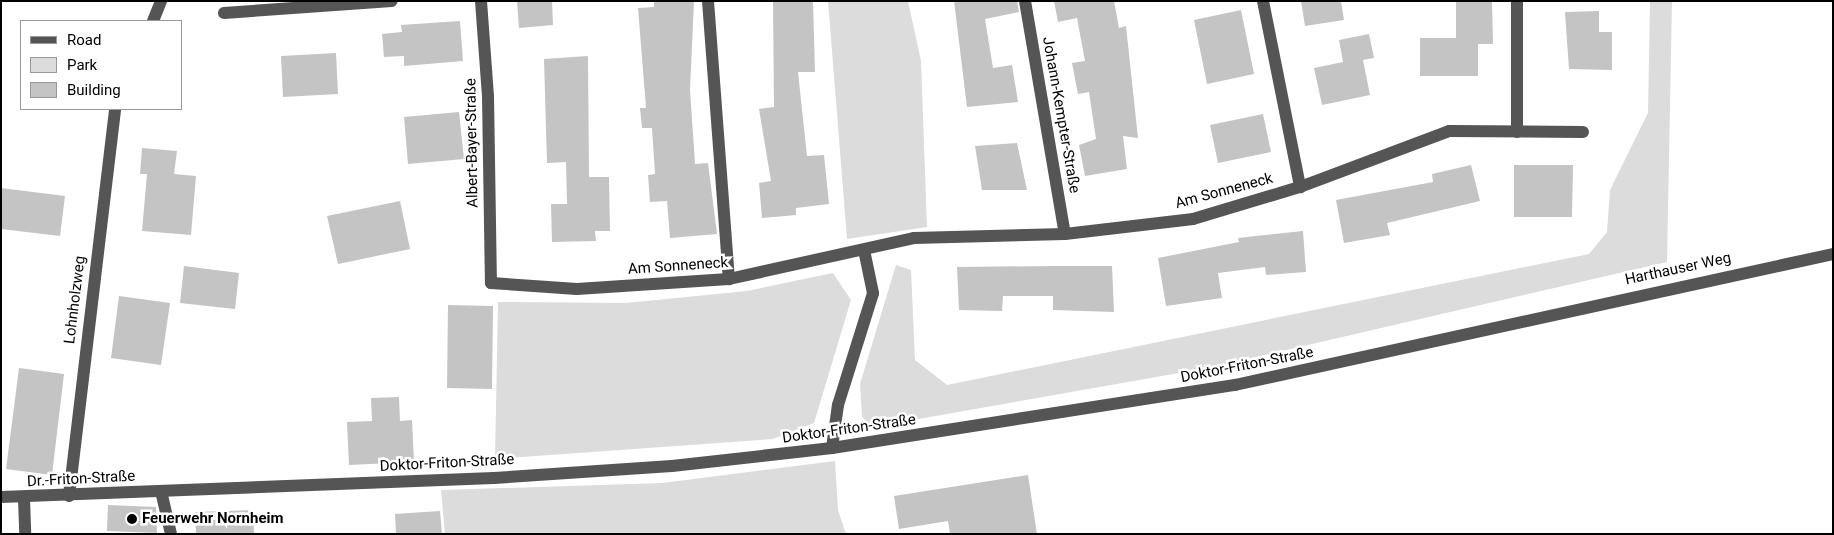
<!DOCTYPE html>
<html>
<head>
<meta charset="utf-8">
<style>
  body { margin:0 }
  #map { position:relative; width:1834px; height:535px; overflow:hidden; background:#fff; font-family:Roboto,sans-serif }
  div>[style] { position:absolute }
  .green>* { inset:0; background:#dcdcdc }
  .building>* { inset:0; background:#c4c4c4 }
  .minor>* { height:12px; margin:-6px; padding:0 6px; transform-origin:6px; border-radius:6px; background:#555 }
  .dots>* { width:14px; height:14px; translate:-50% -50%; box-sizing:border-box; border:2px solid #fff; border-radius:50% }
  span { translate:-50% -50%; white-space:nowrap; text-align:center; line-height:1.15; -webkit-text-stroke:5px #fff; paint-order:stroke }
  .street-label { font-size:15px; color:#000 }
  .poi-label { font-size:15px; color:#000; font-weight:700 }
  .left { translate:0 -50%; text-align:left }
  .frame { position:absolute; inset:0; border:2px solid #000; pointer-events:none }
  .legend { position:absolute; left:20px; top:20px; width:162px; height:90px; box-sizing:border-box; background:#fff; border:1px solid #999; margin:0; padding:6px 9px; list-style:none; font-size:15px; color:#000 }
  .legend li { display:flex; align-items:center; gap:10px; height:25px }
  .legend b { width:25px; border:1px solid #999 }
</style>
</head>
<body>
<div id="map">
  <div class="green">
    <div style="clip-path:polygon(828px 1px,908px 1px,921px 61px,927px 227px,847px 239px)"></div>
    <div style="clip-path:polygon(1650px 1px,1672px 1px,1667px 262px,1213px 367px,873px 427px,862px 417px,860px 384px,896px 265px,911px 270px,915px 360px,947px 385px,1589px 254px,1607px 232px,1610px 190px,1648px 113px)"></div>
    <div style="clip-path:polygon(833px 273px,851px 300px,814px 423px,773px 439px,495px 459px,498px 302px,626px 303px,747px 291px)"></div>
    <div style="clip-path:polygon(835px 461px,838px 510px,846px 534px,445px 534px,441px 490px,662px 483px)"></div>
  </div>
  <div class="building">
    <div style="clip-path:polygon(517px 1px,552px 1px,553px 25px,519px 28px)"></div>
    <div style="clip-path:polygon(654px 1px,694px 1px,690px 90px,695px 164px,708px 163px,717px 234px,670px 238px,667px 201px,650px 202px,648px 175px,655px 174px,652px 128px,642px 128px,640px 108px,646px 108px,638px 8px,654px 7px)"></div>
    <div style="clip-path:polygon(773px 1px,813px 1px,815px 72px,798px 72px,807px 156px,824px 155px,829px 204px,796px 208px,796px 215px,762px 218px,759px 183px,771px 181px,759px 109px,774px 107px)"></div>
    <div style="clip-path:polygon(954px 1px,1017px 1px,1019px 12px,985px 19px,993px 68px,1012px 65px,1018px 102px,967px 107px)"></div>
    <div style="clip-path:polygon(1054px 1px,1114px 1px,1119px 28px,1126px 26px,1138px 138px,1123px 136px,1127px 169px,1085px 176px,1079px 145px,1096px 139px,1089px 92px,1078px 94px,1072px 63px,1085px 61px,1077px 18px,1058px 22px)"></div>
    <div style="clip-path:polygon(1301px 1px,1341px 1px,1344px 20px,1305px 26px)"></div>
    <div style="clip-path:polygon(1456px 1px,1492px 1px,1493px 44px,1478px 44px,1478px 76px,1420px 76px,1420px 38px,1456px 38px)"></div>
    <div style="clip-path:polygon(1241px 10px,1254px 74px,1207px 84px,1194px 20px)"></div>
    <div style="clip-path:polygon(1599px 11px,1599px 32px,1612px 32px,1612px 70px,1569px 69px,1565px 12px)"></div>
    <div style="clip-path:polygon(460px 21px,463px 61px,404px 66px,404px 56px,384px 57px,382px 34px,402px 32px,401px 25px)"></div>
    <div style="clip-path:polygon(1369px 34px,1374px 58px,1363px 60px,1370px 95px,1322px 105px,1314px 68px,1343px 62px,1339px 40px)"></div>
    <div style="clip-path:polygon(336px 53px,338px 94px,283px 97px,281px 56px)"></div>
    <div style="clip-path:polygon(588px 56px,589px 177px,609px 177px,610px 231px,595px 231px,596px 241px,552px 242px,551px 204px,567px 204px,566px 162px,547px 163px,544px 59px)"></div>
    <div style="clip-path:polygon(459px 112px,464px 159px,408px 164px,404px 117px)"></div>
    <div style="clip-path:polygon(1263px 114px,1271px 152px,1218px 163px,1210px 125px)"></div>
    <div style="clip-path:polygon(1017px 143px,1027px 190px,982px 190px,975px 146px)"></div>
    <div style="clip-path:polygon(142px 148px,177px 151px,174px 174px,196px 176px,191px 235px,142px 231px,147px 174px,140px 174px)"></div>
    <div style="clip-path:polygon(1471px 165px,1480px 201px,1387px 223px,1390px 235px,1344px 243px,1336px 200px,1433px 182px,1432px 174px)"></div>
    <div style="clip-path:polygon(1514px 165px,1573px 165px,1572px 217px,1514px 217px)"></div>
    <div style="clip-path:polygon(1px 188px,65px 196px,60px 236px,1px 229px)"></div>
    <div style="clip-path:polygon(400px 201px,410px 249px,338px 264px,327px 216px)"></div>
    <div style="clip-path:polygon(1303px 231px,1306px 272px,1266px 275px,1265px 267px,1218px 273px,1222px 298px,1166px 306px,1158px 258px,1239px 242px,1238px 238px)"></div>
    <div style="clip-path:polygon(184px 266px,239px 273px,235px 309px,180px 303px)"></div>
    <div style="clip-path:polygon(1053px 266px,1112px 266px,1114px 312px,1053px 310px,1053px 296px,1003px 296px,1002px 311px,959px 310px,957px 267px)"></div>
    <div style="clip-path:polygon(119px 296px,170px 303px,161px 365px,111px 358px)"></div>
    <div style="clip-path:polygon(448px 305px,493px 306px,492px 389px,447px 388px)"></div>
    <div style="clip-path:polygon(19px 368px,64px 374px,52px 475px,6px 469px)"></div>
    <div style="clip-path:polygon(399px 397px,400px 421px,412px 420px,414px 462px,349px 465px,347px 422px,372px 421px,371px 398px)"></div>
    <div style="clip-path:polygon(1028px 475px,1037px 534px,950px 534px,948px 521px,899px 529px,894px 496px)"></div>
    <div style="clip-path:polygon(108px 505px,156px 507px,157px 533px,107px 531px)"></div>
    <div style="clip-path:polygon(253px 510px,254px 534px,196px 534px,195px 512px)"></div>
    <div style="clip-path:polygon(440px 511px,442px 534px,396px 534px,395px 514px)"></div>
  </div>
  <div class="minor">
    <div style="left:481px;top:1px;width:95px;rotate:85.8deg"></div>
    <div style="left:488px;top:96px;width:187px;rotate:89.1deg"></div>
    <div style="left:491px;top:283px;width:86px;rotate:4deg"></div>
    <div style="left:577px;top:289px;width:152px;rotate:-3.8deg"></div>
    <div style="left:729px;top:279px;width:189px;rotate:-12.5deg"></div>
    <div style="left:914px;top:238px;width:151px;rotate:-1.5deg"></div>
    <div style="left:1065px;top:234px;width:129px;rotate:-6.7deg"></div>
    <div style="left:1193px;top:219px;width:112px;rotate:-16.7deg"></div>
    <div style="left:1300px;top:187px;width:159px;rotate:-20.6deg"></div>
    <div style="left:1449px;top:131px;width:134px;rotate:0.4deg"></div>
    <div style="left:708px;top:1px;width:279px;rotate:85.7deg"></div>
    <div style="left:1025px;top:1px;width:236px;rotate:80.3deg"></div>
    <div style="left:1263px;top:1px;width:190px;rotate:78.7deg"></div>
    <div style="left:224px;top:13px;width:168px;rotate:-4.1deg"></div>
    <div style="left:153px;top:21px;width:22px;rotate:-68deg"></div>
    <div style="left:1517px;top:132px;width:131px;rotate:-90deg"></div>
    <div style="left:832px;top:448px;width:43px;rotate:-82.1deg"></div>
    <div style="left:838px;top:405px;width:117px;rotate:-72.6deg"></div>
    <div style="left:873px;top:293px;width:44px;rotate:-101.8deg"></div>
    <div style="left:161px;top:491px;width:44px;rotate:76.9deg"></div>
    <div style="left:69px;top:496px;width:390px;rotate:-83.2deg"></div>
    <div style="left:1px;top:497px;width:493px;rotate:-2.2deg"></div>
    <div style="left:494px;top:478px;width:178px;rotate:-3.9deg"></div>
    <div style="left:672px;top:466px;width:161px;rotate:-6.4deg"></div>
    <div style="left:832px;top:448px;width:408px;rotate:-8.9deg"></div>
    <div style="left:1235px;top:385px;width:612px;rotate:-12.36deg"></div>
    <div style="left:24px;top:498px;width:36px;rotate:88deg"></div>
  </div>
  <div class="dots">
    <div style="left:132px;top:519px;background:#000"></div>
  </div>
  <div class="street-label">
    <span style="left:1061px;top:115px;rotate:80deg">Johann-Kempter-Straße</span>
    <span style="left:472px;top:143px;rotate:-91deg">Albert-Bayer-Straße</span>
    <span style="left:1224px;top:191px;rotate:-15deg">Am Sonneneck</span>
    <span style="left:678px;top:266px;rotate:-4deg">Am Sonneneck</span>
    <span style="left:1678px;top:269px;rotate:-12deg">Harthauser Weg</span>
    <span style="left:75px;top:300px;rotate:-83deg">Lohnholzweg</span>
    <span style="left:1247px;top:365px;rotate:-11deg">Doktor-Friton-Straße</span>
    <span style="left:849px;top:429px;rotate:-8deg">Doktor-Friton-Straße</span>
    <span style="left:447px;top:463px;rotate:-3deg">Doktor-Friton-Straße</span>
    <span style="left:81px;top:479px;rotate:-3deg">Dr.-Friton-Straße</span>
  </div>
  <div class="poi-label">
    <span class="left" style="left:142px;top:519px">Feuerwehr Nornheim</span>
  </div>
  <div class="frame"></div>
  <ul class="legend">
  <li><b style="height:6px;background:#555"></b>Road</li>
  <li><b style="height:14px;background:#dcdcdc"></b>Park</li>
  <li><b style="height:14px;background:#c4c4c4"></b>Building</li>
  </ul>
</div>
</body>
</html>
